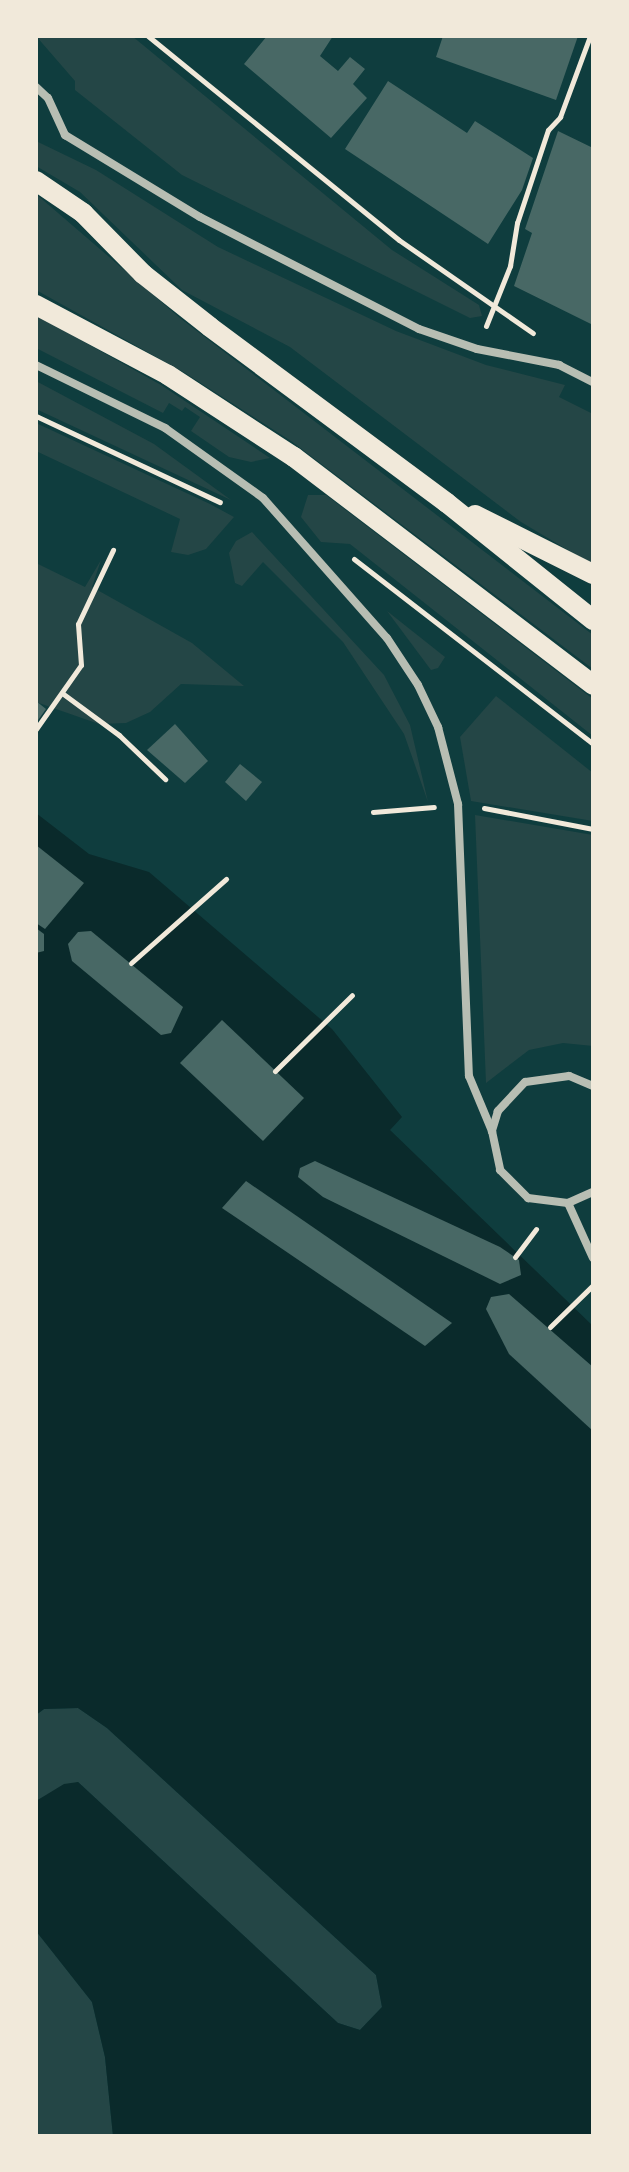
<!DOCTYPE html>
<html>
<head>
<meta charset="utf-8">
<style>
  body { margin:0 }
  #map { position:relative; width:629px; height:2172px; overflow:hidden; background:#0f3d3e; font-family:Commissioner,sans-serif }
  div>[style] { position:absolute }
  .green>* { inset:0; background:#244646 }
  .water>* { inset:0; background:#0a2a2b }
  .building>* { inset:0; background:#486865 }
  .path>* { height:5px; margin:-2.5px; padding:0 2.5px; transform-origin:2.5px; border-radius:2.5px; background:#f1e9da }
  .minor>* { height:8px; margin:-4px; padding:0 4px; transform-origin:4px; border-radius:4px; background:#b8beb3 }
  .primary>* { height:20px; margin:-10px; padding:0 10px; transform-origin:10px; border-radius:10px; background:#f1e9da }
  span { translate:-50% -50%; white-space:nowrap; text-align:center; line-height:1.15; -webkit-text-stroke:7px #f1e9da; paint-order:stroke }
  .frame { position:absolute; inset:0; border:38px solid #f1e9da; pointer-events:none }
</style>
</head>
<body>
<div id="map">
  <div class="green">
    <div style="clip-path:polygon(36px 36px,132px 36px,392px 250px,479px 305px,482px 316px,470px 318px,182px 175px,75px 90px,75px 81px)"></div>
    <div style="clip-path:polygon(36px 141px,96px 170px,218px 247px,396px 331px,486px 365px,565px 385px,559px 397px,593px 414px,593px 565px,521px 522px,290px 347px,182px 290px,80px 192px,36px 166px)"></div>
    <div style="clip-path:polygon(36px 194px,180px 318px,593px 635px,593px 669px,291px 441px,185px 373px,36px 290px)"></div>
    <div style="clip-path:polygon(36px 315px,161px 385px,270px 458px,251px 462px,229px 457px,191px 431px,200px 417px,185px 407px,182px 411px,169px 403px,163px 413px,36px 348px)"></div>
    <div style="clip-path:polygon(36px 381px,154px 444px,231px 500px,36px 409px)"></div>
    <div style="clip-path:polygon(36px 423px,210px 504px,234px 517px,206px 549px,188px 555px,171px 552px,180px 519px,36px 451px)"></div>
    <div style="clip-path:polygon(308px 495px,326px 495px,593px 699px,593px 736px,350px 544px,321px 542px,301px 517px)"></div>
    <div style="clip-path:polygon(252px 532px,384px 675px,410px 725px,428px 802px,404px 734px,343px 642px,263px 562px,242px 586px,235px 583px,229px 553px,236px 541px)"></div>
    <div style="clip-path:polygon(101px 560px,92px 587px,192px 643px,244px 686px,181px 684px,150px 712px,126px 723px,99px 724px,36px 702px,36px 563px,85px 587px)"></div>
    <div style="clip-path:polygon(387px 611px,445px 657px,438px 668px,431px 670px)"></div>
    <div style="clip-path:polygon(496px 696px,593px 773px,593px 821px,471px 801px,460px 737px)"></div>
    <div style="clip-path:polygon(475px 815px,593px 835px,593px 1046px,563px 1043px,529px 1050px,486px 1083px)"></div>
    <div style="clip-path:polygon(78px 1708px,107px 1728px,376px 1975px,382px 2007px,360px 2030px,338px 2023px,78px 1782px,36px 1801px,36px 1715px,44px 1709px)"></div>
    <div style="clip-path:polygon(36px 1931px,92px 2002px,105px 2057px,113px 2136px,36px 2136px)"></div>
  </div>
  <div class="water">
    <div style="clip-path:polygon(36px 813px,89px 854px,149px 872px,332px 1029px,402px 1117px,390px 1130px,593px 1326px,593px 2136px,113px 2136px,105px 2057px,92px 2002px,36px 1931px,36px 1801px,64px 1784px,78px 1782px,338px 2023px,360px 2030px,382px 2007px,376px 1975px,107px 1728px,78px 1708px,44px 1709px,36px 1715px)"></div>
  </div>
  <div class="building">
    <div style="clip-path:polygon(267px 36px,333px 36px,320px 56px,338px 71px,350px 57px,365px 69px,353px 84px,367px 98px,331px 138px,244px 64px)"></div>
    <div style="clip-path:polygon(443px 36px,578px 36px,556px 100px,436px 57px)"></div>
    <div style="clip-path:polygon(388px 81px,467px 133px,475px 121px,533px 158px,522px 190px,488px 244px,345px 149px)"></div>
    <div style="clip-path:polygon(558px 131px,593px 148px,593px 325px,514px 286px,532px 233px,525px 229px)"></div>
    <div style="clip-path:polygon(36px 701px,46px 709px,36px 723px)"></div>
    <div style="clip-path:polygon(175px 724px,208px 761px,185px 783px,147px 750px)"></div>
    <div style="clip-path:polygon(240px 764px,262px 782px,246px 801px,225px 782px)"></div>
    <div style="clip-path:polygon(36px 845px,84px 883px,45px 929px,36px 923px)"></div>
    <div style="clip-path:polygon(36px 928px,44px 934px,44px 951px,36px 953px)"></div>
    <div style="clip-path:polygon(91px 931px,183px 1007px,171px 1033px,161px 1035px,72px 961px,68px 944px,78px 932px)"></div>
    <div style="clip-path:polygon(222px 1020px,304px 1098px,263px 1141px,180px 1063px)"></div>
    <div style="clip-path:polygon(315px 1161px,500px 1247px,519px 1260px,521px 1275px,500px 1284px,323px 1197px,298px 1177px,300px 1168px)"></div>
    <div style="clip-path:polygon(246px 1181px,452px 1323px,425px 1346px,222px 1208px)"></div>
    <div style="clip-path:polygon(509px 1294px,593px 1367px,593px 1431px,509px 1354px,486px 1309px,491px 1297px)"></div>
  </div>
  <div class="path">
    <div style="left:148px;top:36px;width:323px;rotate:39.1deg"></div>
    <div style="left:399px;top:240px;width:163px;rotate:34.8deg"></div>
    <div style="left:486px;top:326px;width:65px;rotate:-68.2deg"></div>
    <div style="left:510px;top:266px;width:44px;rotate:-80.8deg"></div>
    <div style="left:517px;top:223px;width:98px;rotate:-71.6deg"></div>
    <div style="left:548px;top:130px;width:18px;rotate:-47deg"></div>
    <div style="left:560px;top:117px;width:86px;rotate:-69.7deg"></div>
    <div style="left:36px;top:416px;width:203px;rotate:25.1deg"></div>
    <div style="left:354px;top:559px;width:302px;rotate:37.7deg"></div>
    <div style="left:62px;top:693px;width:71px;rotate:36.4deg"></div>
    <div style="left:119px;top:735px;width:64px;rotate:43.7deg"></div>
    <div style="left:36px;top:729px;width:78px;rotate:-54.9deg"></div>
    <div style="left:81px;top:665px;width:41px;rotate:-94.2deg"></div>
    <div style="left:78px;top:624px;width:82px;rotate:-64.7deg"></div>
    <div style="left:484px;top:808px;width:111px;rotate:10.9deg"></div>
    <div style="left:373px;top:812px;width:61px;rotate:-4.7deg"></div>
    <div style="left:131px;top:963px;width:127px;rotate:-41.5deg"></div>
    <div style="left:275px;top:1071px;width:108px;rotate:-44.6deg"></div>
    <div style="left:515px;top:1257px;width:35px;rotate:-53deg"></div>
    <div style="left:550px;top:1327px;width:60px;rotate:-44.3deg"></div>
  </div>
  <div class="minor">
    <div style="left:36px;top:87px;width:16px;rotate:43deg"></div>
    <div style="left:48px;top:98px;width:41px;rotate:65.3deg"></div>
    <div style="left:65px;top:135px;width:158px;rotate:31.3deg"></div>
    <div style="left:200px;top:217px;width:246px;rotate:27.1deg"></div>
    <div style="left:419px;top:329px;width:61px;rotate:19deg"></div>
    <div style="left:477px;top:349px;width:84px;rotate:11deg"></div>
    <div style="left:559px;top:365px;width:38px;rotate:27deg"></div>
    <div style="left:36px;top:365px;width:144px;rotate:26deg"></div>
    <div style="left:165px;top:428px;width:120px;rotate:35.5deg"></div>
    <div style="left:263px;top:498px;width:187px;rotate:48.5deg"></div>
    <div style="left:387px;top:638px;width:56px;rotate:56.6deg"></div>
    <div style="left:418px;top:685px;width:47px;rotate:64.5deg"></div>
    <div style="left:438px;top:727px;width:80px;rotate:75.4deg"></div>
    <div style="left:458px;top:804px;width:272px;rotate:87.7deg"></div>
    <div style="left:469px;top:1076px;width:60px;rotate:67.3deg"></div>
    <div style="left:593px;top:1086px;width:26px;rotate:-157deg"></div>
    <div style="left:569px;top:1076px;width:44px;rotate:172.2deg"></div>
    <div style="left:525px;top:1082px;width:40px;rotate:133deg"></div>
    <div style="left:498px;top:1111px;width:21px;rotate:107deg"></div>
    <div style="left:492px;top:1131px;width:40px;rotate:78deg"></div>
    <div style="left:500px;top:1170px;width:40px;rotate:45deg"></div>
    <div style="left:528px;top:1198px;width:40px;rotate:7.1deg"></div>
    <div style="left:568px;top:1203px;width:27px;rotate:-24deg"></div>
    <div style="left:568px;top:1203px;width:60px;rotate:65.6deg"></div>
  </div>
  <div class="primary">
    <div style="left:36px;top:181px;width:57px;rotate:34.2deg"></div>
    <div style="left:83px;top:213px;width:86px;rotate:45.5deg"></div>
    <div style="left:143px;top:274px;width:85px;rotate:38.3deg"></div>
    <div style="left:210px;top:327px;width:295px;rotate:36.6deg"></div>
    <div style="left:447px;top:503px;width:187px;rotate:38.7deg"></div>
    <div style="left:36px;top:305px;width:149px;rotate:27.9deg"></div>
    <div style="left:168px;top:375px;width:150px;rotate:33.1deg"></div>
    <div style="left:294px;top:457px;width:376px;rotate:37.3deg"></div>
    <div style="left:475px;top:515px;width:132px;rotate:26.6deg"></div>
  </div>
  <div class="frame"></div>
</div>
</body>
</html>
